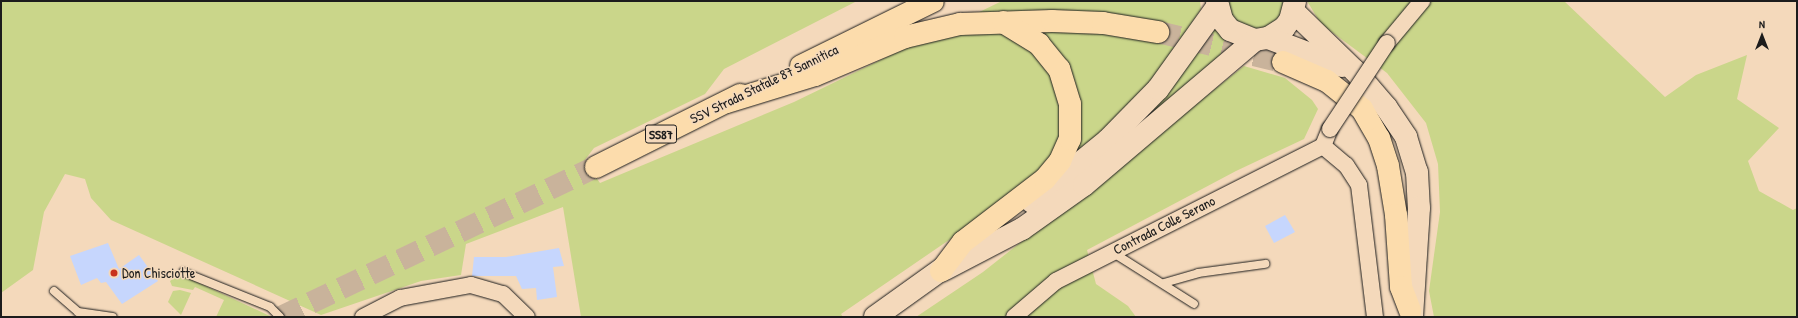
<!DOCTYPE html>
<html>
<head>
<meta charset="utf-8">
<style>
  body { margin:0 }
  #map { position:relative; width:1798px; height:318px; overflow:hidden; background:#f4d9bb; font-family:"Patrick Hand",sans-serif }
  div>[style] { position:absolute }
  .green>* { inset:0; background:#cad68a }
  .building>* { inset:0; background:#c6d6fd }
  .secondary-tunnel>* { height:22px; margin-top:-11px; transform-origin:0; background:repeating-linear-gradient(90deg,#c9b39b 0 22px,transparent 0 33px) }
  .primary-tunnel>* { height:22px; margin-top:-11px; transform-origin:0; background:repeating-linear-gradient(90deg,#c9b39b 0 22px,transparent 0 33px) }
  .roads { filter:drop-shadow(0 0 1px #1c1c1c) drop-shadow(0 0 1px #1c1c1c) }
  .lane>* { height:8px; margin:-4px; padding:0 4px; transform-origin:4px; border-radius:4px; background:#f4d9bb }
  .street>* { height:16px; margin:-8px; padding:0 8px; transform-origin:8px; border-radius:8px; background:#f4d9bb }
  .secondary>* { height:22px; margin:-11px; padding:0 11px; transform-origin:11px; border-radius:11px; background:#f4d9bb }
  .primary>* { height:22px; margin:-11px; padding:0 11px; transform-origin:11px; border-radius:11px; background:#fcdcac }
  .bridges { filter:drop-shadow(0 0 1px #1c1c1c) drop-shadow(0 0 1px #1c1c1c) }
  .street-bridge>* { height:16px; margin:-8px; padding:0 8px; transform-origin:8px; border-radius:8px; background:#f4d9bb }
  .dots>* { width:11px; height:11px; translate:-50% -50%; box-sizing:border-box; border:2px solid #f4d9bb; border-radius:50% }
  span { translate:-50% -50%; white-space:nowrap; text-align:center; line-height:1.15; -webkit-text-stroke:3px #f4d9bb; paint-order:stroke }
  .shield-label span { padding:1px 3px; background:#f4d9bb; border:1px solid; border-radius:3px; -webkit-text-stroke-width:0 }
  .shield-label { font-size:13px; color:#1c1c1c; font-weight:700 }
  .street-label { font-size:14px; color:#1c1c1c }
  .poi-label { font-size:14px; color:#1c1c1c }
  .left { translate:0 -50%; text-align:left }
  .frame { position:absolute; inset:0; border:2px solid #1c1c1c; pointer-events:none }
  .north { position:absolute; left:1742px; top:16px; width:40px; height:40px; -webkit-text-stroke:3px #f4d9bb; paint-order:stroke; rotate:0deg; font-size:11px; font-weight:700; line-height:16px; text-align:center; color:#1c1c1c }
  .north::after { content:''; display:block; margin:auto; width:14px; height:18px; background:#1c1c1c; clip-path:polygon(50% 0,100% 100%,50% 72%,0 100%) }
</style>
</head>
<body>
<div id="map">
  <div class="green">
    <div style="clip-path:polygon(1px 1px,857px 1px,724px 69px,705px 94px,594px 148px,584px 161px,600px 183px,794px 102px,1002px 1px,1200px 1px,1201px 9px,1154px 80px,1111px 129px,841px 314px,843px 317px,581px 317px,563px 207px,466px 244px,461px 275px,421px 281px,321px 315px,111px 220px,91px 198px,85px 179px,65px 174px,44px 212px,33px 270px,1px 293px)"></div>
    <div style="clip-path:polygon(1227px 1px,1284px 1px,1280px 17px,1274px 24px,1257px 31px,1233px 19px)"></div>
    <div style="clip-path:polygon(1307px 1px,1564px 1px,1665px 97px,1696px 75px,1747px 55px,1737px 99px,1779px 128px,1748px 161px,1759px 191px,1793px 210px,1797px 208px,1797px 317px,1434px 317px,1429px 291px,1440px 212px,1438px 164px,1426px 123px,1387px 73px,1321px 24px)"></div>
    <div style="clip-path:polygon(1216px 22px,1241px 44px,1148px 118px,1157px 104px)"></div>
    <div style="clip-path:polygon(1244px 66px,1285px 78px,1312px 100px,1318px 109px,1304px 139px,1236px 171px,1087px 250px,1096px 284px,1128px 306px,1136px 317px,916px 317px,983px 272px)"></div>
    <div style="clip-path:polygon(177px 276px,184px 276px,272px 317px,216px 317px,224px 300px,195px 287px,193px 290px,172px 286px,170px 281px)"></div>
    <div style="clip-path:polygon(180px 290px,191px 293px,181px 315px,168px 302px,173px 291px)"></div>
  </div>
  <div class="building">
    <div style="clip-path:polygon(1285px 215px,1295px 232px,1274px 243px,1265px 226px)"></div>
    <div style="clip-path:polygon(108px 243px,119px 269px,139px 255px,158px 281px,122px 304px,106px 282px,101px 283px,97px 278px,81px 285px,70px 256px)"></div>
    <div style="clip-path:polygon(559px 248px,564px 266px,553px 267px,557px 297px,537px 300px,536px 288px,522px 289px,516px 276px,472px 276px,474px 257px,506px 257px)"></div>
  </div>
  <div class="secondary-tunnel">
    <div style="left:281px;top:317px;width:349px;rotate:-25.5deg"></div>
  </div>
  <div class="primary-tunnel">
    <div style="left:1158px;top:32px;width:129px;rotate:13.5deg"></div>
  </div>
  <div class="roads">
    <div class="lane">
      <div style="left:1112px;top:252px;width:97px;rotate:32.4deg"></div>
      <div style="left:183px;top:272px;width:94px;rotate:21.9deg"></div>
      <div style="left:270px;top:307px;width:14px;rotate:45deg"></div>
      <div style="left:1164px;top:283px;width:35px;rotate:-16deg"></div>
      <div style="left:1198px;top:273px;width:68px;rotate:-7.7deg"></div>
      <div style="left:54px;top:291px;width:32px;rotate:41deg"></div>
      <div style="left:78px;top:312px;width:35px;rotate:8deg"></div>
    </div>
    <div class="street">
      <div style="left:1387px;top:43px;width:55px;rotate:-50.2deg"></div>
      <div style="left:1323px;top:146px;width:30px;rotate:40deg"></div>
      <div style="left:1346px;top:165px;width:24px;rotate:57deg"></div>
      <div style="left:1359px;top:185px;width:133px;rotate:83.1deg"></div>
      <div style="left:363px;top:317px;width:42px;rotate:-27.2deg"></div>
      <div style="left:400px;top:298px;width:72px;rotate:-10.4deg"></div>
      <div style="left:471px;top:285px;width:33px;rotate:16deg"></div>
      <div style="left:503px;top:294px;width:33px;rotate:44deg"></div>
      <div style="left:1014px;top:317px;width:55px;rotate:-40.6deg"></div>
      <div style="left:1056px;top:281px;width:299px;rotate:-26.8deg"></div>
      <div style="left:1323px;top:146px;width:18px;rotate:-68deg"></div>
    </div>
    <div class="secondary">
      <div style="left:1217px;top:1px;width:20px;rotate:75deg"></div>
      <div style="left:1222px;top:20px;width:13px;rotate:51deg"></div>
      <div style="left:1230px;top:30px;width:27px;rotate:22deg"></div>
      <div style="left:1255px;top:40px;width:13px;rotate:-9deg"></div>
      <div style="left:1268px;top:38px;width:19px;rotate:-32deg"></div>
      <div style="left:1284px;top:28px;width:10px;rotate:-53deg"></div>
      <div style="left:1290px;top:20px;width:20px;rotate:-75deg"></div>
      <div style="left:1293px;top:11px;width:86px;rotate:44.1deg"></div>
      <div style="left:1355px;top:71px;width:48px;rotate:49.3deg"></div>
      <div style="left:1386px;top:107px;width:36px;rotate:56deg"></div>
      <div style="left:1406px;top:137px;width:37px;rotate:73deg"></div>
      <div style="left:1417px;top:172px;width:36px;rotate:87deg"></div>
      <div style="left:1419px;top:208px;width:109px;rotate:93.7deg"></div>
      <div style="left:1268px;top:38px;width:79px;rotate:20.7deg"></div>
      <div style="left:1032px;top:202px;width:98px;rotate:-39.2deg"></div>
      <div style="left:1108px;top:140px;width:71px;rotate:-45.6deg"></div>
      <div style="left:1158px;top:89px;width:101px;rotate:-54.3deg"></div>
      <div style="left:945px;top:269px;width:87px;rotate:-27.5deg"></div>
      <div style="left:1022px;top:229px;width:76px;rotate:-35.4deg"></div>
      <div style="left:1084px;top:185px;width:224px;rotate:-40.3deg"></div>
      <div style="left:875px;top:317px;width:100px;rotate:-35.6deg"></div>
    </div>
    <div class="primary">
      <div style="left:1283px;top:62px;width:48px;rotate:23.4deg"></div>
      <div style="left:1327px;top:81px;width:45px;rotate:38.7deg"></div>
      <div style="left:1362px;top:109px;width:34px;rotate:60deg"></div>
      <div style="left:1379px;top:138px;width:29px;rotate:72deg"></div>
      <div style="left:1388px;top:166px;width:50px;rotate:80.7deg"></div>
      <div style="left:1396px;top:215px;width:72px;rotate:86deg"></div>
      <div style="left:1401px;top:287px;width:26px;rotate:69deg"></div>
      <div style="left:801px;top:66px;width:147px;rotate:-26.2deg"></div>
      <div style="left:727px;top:102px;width:92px;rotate:-17.1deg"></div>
      <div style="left:815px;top:75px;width:98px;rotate:-22.9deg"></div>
      <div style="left:905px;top:37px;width:57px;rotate:-13.3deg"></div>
      <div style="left:960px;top:24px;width:92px;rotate:-1.9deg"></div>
      <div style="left:1052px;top:21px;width:51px;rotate:2.2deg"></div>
      <div style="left:1103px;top:23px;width:56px;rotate:9.3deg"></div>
      <div style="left:596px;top:167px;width:161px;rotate:-26.6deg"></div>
      <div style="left:941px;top:271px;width:36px;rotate:-53deg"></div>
      <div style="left:963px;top:242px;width:103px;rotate:-37.5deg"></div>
      <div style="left:1045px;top:179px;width:23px;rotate:-50deg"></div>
      <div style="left:1060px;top:161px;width:24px;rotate:-66deg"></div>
      <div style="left:1070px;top:139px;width:35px;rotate:-90deg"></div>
      <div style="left:1070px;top:104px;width:37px;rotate:-107deg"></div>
      <div style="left:1059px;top:69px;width:32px;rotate:-129deg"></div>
      <div style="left:1039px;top:44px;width:42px;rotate:-148.6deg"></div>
    </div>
  </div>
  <div class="bridges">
    <div class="street-bridge">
      <div style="left:1330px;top:129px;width:103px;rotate:-56.5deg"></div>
    </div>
  </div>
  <div class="dots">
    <div style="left:114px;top:273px;background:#c8321e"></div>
  </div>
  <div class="shield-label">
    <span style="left:661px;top:134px">SS87</span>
  </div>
  <div class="street-label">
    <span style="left:764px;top:84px;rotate:-26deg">SSV Strada Statale 87 Sannitica</span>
    <span style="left:1164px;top:225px;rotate:-27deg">Contrada Colle Serano</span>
  </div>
  <div class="poi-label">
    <span class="left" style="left:122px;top:273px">Don Chisciotte</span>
  </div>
  <div class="frame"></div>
  <div class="north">N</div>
</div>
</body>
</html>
